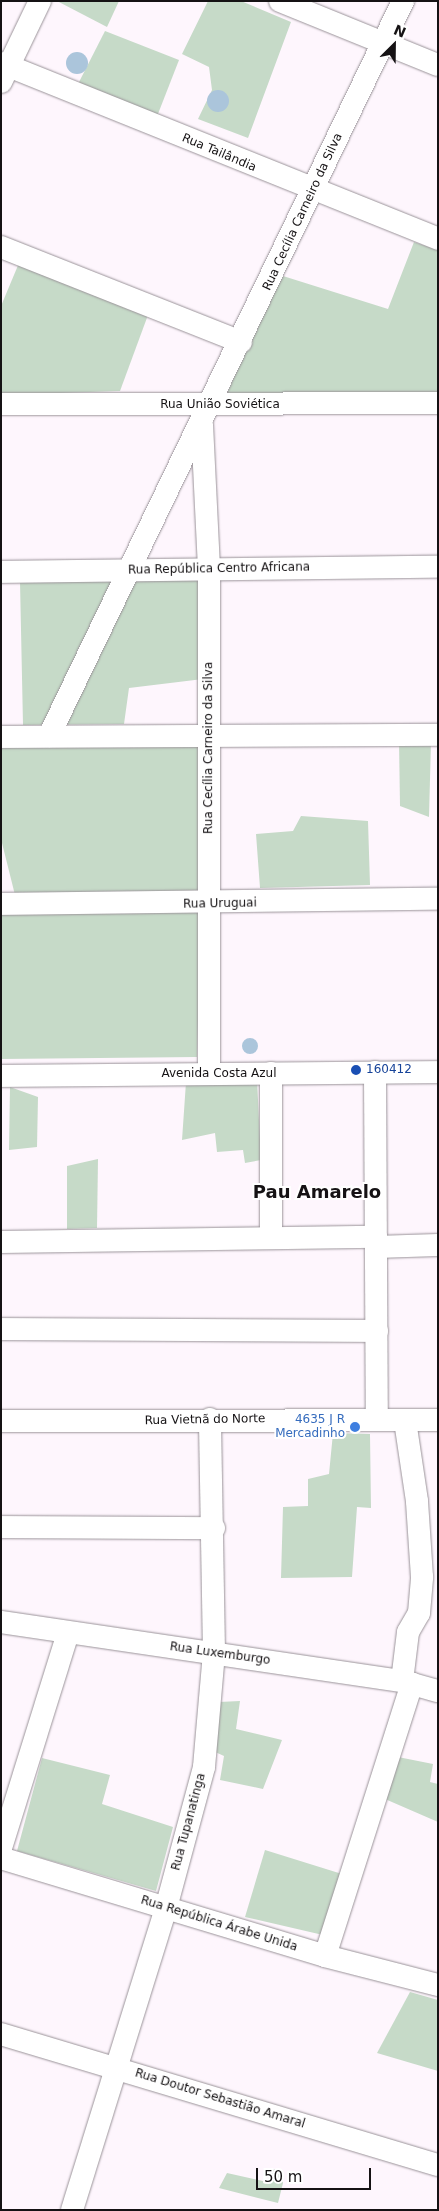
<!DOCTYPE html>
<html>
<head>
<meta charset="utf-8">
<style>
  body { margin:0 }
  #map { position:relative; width:439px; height:2211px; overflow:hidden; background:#fef6fd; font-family:"DejaVu Sans",sans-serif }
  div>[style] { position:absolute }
  .green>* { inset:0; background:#c6dac8 }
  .water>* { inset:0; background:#abc5db }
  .round { border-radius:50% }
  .roads { filter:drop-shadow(0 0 1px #9a9399) drop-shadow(0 0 1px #9a9399) }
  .minor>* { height:22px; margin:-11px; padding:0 11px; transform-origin:11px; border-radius:11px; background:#fff }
  .dots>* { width:14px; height:14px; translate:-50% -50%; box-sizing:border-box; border:2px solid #fff; border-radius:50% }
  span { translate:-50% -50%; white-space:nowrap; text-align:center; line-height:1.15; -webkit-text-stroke:4px #fff; paint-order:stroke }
  .street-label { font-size:12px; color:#151214 }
  .transit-label { font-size:12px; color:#164399 }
  .left { translate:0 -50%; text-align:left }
  .shop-label { font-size:12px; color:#366cbe }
  .right { translate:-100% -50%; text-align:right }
  .district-label { font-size:18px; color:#151214; font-weight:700 }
  .frame { position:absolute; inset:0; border:2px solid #151214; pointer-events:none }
  .north { position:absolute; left:369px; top:20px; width:50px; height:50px; -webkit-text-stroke:4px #fff; paint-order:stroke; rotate:23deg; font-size:14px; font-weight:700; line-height:20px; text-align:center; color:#151214 }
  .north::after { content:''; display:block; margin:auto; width:18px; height:22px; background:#151214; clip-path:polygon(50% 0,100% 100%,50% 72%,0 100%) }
  .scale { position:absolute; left:256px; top:2168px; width:115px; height:22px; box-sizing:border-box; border:2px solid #151214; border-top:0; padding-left:6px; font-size:15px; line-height:18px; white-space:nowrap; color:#151214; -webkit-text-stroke:4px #fff; paint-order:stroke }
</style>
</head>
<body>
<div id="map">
  <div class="green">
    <div style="clip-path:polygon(57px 1px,119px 1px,107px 27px)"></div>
    <div style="clip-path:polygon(208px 1px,241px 1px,291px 22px,248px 138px,198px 119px,212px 90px,209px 67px,182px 54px)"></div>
    <div style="clip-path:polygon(105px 31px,179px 60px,156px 119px,77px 86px)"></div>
    <div style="clip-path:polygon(414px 242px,438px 250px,438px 395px,227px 393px,262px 311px,283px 276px,388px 309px)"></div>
    <div style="clip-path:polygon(19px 263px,148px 315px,120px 391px,1px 395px,1px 306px)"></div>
    <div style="clip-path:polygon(202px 577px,203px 679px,129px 688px,124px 724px,23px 725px,20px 582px)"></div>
    <div style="clip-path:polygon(201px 742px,200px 895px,15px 895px,1px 839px,1px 744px)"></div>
    <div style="clip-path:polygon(399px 742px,431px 742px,429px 817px,400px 806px)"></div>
    <div style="clip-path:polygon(301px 816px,368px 821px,370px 885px,260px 888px,256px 834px,293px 831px)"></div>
    <div style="clip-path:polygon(1px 911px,201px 911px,197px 1057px,1px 1059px)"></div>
    <div style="clip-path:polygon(257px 1080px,261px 1160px,245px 1163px,243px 1150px,217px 1152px,215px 1133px,182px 1140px,186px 1082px)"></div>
    <div style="clip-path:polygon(10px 1087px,38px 1097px,37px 1147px,9px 1150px)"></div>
    <div style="clip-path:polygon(98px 1159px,97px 1228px,67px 1229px,67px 1166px)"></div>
    <div style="clip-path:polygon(333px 1433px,370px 1434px,371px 1508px,357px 1507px,352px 1577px,281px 1578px,283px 1507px,308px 1506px,308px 1479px,329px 1474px)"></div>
    <div style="clip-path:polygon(240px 1701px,236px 1729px,282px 1740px,263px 1789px,220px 1780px,224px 1756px,213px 1751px,219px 1702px)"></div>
    <div style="clip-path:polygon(398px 1757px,433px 1764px,430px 1782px,438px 1784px,438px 1822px,385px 1799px)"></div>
    <div style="clip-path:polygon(42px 1758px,110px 1775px,102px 1804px,173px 1827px,156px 1891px,17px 1851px)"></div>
    <div style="clip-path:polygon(265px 1850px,342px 1874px,323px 1935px,245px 1917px)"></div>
    <div style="clip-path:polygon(410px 1992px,438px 2000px,438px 2071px,377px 2053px)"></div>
    <div style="clip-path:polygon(274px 2169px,281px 2173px,283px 2183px,278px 2203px,219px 2188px,227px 2173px,267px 2182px)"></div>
  </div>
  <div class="water">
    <div class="round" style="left:66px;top:52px;width:22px;height:22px"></div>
    <div class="round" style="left:207px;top:90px;width:22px;height:22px"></div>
    <div class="round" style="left:242px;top:1038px;width:16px;height:16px"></div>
  </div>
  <div class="roads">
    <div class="minor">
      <div style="left:280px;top:1px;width:170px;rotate:22.1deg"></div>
      <div style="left:1px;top:63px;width:471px;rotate:21.9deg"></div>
      <div style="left:1px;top:82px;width:90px;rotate:-64.3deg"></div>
      <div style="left:1px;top:247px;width:258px;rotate:21.6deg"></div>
      <div style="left:1px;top:404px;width:437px;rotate:-0.1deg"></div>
      <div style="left:202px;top:425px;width:143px;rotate:87.2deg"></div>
      <div style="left:209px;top:568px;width:506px;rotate:90deg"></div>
      <div style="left:1px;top:572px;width:437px;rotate:-0.7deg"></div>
      <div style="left:49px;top:736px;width:816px;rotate:-64.28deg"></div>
      <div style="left:1px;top:737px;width:437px;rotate:-0.3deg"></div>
      <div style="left:1px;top:904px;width:437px;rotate:-0.7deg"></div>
      <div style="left:375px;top:1072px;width:348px;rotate:89.7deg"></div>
      <div style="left:1px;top:1076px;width:437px;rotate:-0.5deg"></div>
      <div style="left:271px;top:1238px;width:165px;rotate:-90deg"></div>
      <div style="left:1px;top:1242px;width:375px;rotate:-0.8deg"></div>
      <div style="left:376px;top:1247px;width:62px;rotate:-1.8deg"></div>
      <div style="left:1px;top:1329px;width:376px;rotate:0.3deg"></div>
      <div style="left:1px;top:1421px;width:437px;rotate:-0.1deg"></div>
      <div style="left:1px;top:1527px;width:213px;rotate:0.3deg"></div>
      <div style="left:1px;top:1622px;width:405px;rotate:8.4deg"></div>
      <div style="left:402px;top:1681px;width:37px;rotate:16deg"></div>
      <div style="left:402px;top:1681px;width:49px;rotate:-83deg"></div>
      <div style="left:408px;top:1632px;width:22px;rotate:-60deg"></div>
      <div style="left:419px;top:1613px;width:36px;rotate:-85deg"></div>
      <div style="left:422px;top:1577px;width:76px;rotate:-93.8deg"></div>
      <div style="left:417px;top:1501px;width:81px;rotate:-98.5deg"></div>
      <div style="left:1px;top:1848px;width:225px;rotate:-72.7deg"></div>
      <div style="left:1px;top:1858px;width:338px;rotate:16.8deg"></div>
      <div style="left:325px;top:1956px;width:117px;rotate:14.4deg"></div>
      <div style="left:325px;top:1956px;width:286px;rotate:-72.3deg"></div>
      <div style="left:1px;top:2034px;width:456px;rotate:16.7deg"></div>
      <div style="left:72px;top:2210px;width:316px;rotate:-72.7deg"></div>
      <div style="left:166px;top:1908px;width:146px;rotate:-74.9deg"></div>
      <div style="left:204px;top:1767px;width:115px;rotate:-85deg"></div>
      <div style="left:214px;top:1652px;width:233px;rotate:-91deg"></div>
    </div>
  </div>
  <div class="dots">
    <div style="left:356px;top:1070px;background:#1a4fb4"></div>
    <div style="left:355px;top:1427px;background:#3f7fe0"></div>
  </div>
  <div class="street-label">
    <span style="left:219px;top:153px;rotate:23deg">Rua Tailândia</span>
    <span style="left:303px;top:212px;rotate:-65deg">Rua Cecília Carneiro da Silva</span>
    <span style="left:220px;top:405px">Rua União Soviética</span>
    <span style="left:219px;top:569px;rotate:-1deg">Rua República Centro Africana</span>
    <span style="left:209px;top:748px;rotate:-90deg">Rua Cecília Carneiro da Silva</span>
    <span style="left:220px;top:904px;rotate:-1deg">Rua Uruguai</span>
    <span style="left:219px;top:1074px">Avenida Costa Azul</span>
    <span style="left:205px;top:1420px;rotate:-1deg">Rua Vietnã do Norte</span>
    <span style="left:220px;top:1654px;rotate:8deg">Rua Luxemburgo</span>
    <span style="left:189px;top:1822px;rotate:-75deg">Rua Tupanatinga</span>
    <span style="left:219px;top:1924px;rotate:17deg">Rua República Árabe Unida</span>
    <span style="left:220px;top:2099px;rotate:17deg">Rua Doutor Sebastião Amaral</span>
  </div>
  <div class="transit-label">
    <span class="left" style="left:366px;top:1070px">160412</span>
  </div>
  <div class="shop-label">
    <span class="right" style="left:345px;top:1427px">4635 J R<br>Mercadinho</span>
  </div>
  <div class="district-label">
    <span style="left:317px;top:1192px">Pau Amarelo</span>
  </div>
  <div class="frame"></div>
  <div class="north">N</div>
  <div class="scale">50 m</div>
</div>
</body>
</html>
